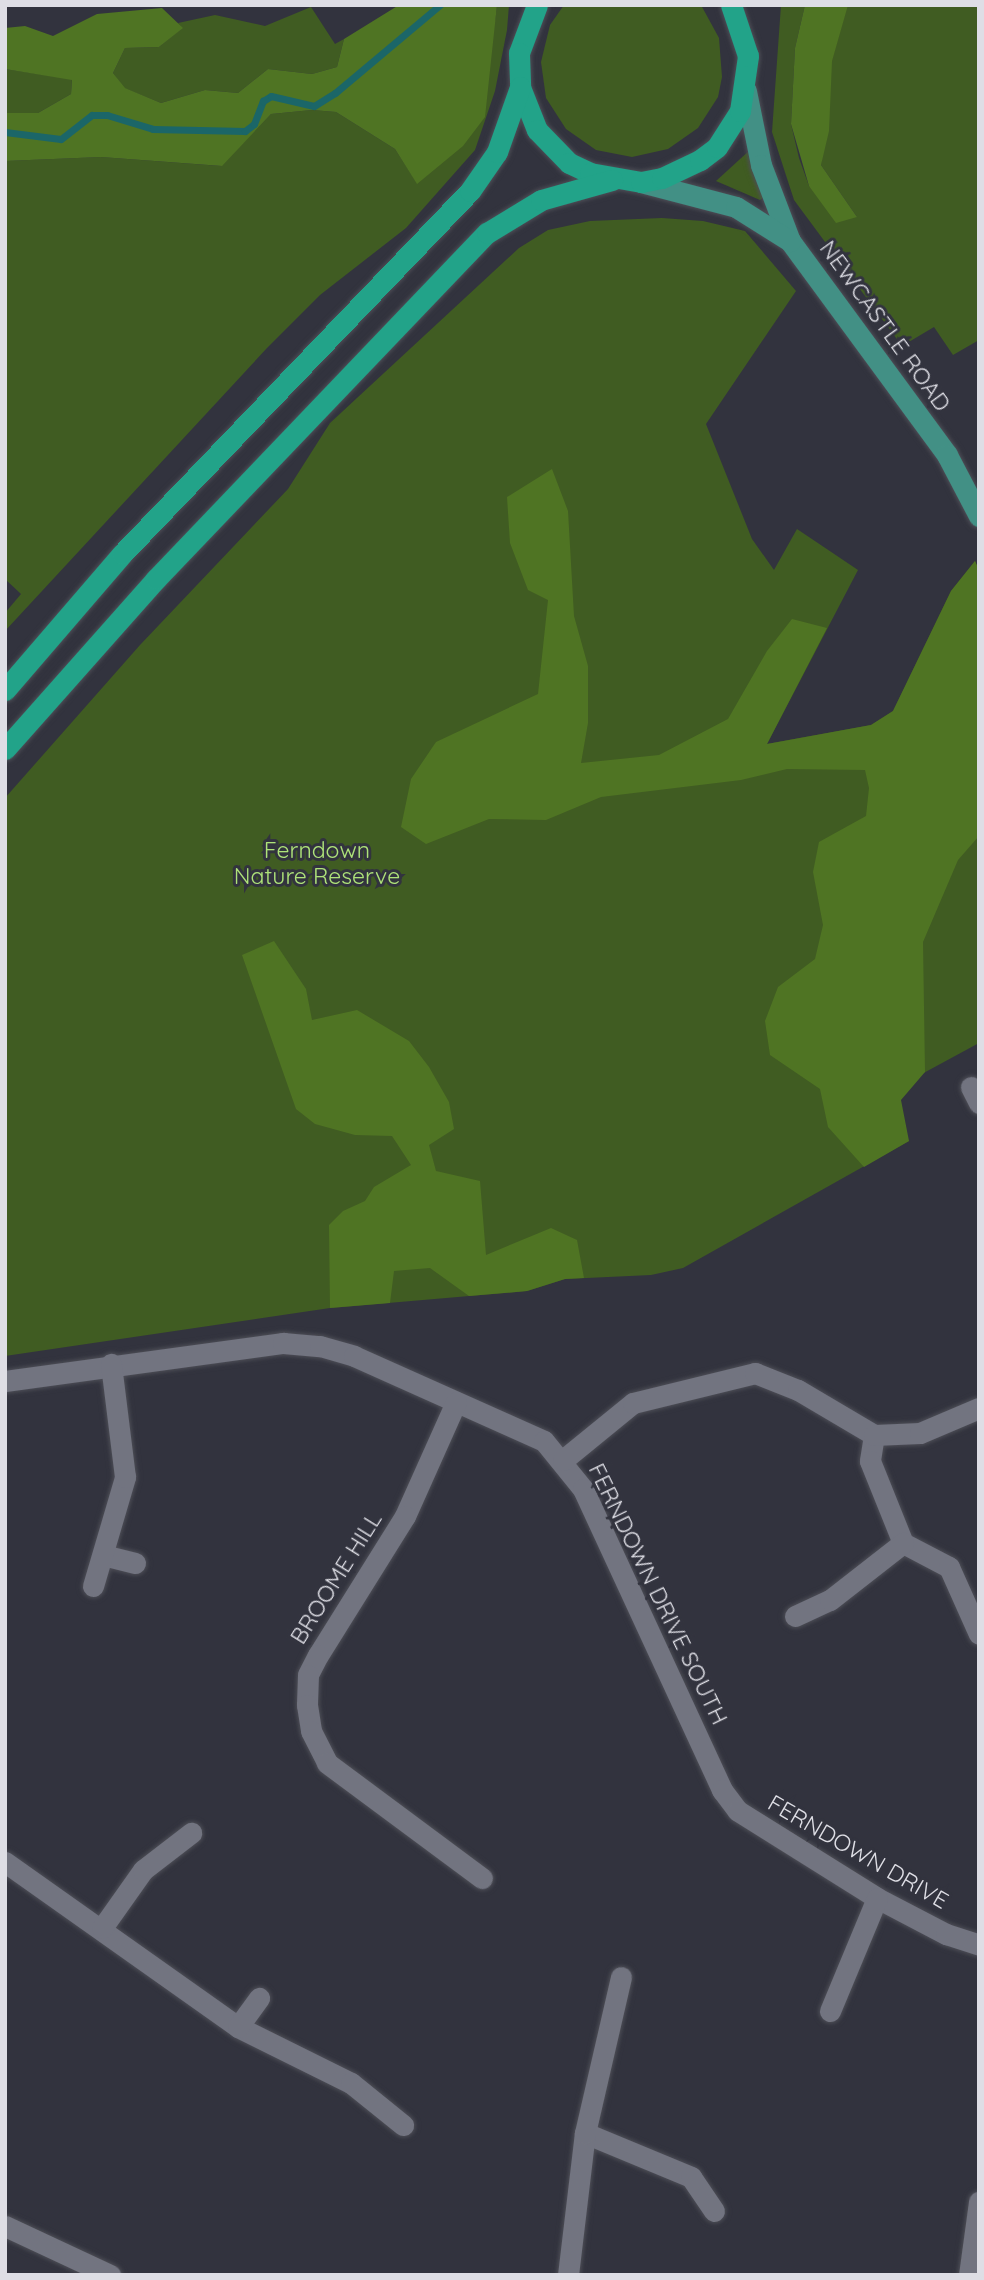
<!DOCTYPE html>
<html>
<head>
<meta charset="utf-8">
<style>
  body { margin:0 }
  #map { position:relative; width:984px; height:2280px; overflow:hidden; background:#32333e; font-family:Quicksand,sans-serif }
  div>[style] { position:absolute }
  .green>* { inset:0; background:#405c22 }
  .forest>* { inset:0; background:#4f7423 }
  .stream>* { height:7px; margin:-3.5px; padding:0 3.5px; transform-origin:3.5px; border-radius:3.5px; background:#1b6668 }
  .roads { filter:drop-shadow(0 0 2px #4d4e56) drop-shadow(0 0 2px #4d4e56) }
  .street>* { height:21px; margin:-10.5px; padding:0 10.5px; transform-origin:10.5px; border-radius:10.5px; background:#727480 }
  .secondary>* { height:21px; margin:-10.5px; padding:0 10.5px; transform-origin:10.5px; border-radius:10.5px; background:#727480 }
  .primary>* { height:21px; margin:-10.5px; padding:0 10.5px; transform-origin:10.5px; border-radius:10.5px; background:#429085 }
  .highway>* { height:21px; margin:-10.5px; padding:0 10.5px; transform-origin:10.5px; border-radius:10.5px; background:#22a389 }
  span { translate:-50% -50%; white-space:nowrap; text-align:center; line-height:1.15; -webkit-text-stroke:6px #32333e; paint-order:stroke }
  .street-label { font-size:23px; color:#dedee5 }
  .park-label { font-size:23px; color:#aee379 }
  .frame { position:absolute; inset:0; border:7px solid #dedee5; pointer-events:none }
</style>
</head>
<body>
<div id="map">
  <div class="green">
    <div style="clip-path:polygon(497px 5px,509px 5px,507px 30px,495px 91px,475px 150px,406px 228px,320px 295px,267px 348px,5px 631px,5px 613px,21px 594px,5px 579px,5px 161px,101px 157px,221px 166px,271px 114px,312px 110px,336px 112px,395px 149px,417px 183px,495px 21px)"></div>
    <div style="clip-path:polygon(564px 5px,701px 5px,719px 38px,722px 77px,718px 97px,698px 128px,668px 149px,632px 157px,596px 150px,566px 129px,546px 98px,541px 62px,550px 25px)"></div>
    <div style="clip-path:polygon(781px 5px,805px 5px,795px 48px,791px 124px,799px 158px,809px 186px,857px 217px,821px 165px,834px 5px,979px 5px,979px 340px,953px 355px,934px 327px,902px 346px,794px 200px,772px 132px)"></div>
    <div style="clip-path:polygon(311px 7px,335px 44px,344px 39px,337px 67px,312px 74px,268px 69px,238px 93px,205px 90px,161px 103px,124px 88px,113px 73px,125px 48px,159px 47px,182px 28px,178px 23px,215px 15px,265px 26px)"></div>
    <div style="clip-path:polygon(5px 69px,72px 79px,71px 94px,38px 113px,5px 113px)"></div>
    <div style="clip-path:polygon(751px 149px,766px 196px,760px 200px,716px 181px)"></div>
    <div style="clip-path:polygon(662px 218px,703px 221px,745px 231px,796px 291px,706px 424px,752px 539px,774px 570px,797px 529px,858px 570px,767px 744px,871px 725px,893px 711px,951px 591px,975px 561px,979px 570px,979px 1043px,883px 1095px,909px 1141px,683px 1268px,651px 1275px,565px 1279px,527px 1291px,330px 1308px,5px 1356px,5px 798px,140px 645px,288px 489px,330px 423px,519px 248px,548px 230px,590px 221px)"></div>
  </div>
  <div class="forest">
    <div style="clip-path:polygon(399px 5px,497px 5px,485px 117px,463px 146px,417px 184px,395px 149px,336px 112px,312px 110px,271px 114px,222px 166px,101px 157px,5px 161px,5px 113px,38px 113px,71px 94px,72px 80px,5px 69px,5px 28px,25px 26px,53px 36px,97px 14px,162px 8px,183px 28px,159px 47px,125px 48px,113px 73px,125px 88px,161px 103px,205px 90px,238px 93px,268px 69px,312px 74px,337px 67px,344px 39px)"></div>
    <div style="clip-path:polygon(805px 5px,848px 5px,832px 61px,829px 131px,821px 165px,857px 217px,836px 223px,809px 186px,791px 124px,795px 48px)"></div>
    <div style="clip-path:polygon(552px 469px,568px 511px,574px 616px,588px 666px,588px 723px,581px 763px,659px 755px,728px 719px,767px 651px,792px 619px,827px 628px,767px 744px,871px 725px,893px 711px,951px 591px,975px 561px,979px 570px,979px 836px,958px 860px,923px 942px,925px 1072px,901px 1100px,909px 1141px,864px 1167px,828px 1127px,820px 1089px,770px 1055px,765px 1021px,778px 987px,815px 959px,823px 925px,813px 872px,819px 842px,866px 816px,869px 788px,865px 770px,787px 769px,741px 780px,601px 797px,546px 820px,489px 819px,426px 844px,401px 827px,411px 779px,436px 742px,538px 694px,548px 600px,528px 590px,510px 543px,507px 497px)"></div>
    <div style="clip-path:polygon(274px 941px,306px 989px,312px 1020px,357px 1010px,409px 1041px,429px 1067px,449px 1102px,454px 1129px,429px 1145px,436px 1171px,480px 1181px,486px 1255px,551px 1228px,577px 1240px,584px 1278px,565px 1279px,527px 1291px,469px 1296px,430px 1268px,394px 1271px,390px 1303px,330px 1308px,329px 1225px,343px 1211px,365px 1201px,374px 1187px,411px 1165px,392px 1136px,355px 1135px,315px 1124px,296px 1109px,242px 955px)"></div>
  </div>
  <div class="stream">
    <div style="left:5px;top:132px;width:56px;rotate:7.1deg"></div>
    <div style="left:61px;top:139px;width:39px;rotate:-38deg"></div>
    <div style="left:92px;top:115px;width:15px"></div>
    <div style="left:107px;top:115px;width:48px;rotate:16.9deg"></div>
    <div style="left:153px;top:129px;width:92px;rotate:1.2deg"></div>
    <div style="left:245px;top:131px;width:11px;rotate:-38deg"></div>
    <div style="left:254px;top:124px;width:25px;rotate:-69deg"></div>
    <div style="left:263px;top:101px;width:9px;rotate:-32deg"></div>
    <div style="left:271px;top:96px;width:44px;rotate:13.1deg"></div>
    <div style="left:314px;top:106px;width:25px;rotate:-32deg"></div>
    <div style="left:335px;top:93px;width:137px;rotate:-40deg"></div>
  </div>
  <div class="roads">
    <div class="street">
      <div style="left:971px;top:1087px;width:18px;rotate:63deg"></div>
      <div style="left:5px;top:1381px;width:281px;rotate:-7.8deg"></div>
      <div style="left:283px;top:1343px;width:37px;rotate:5deg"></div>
      <div style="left:320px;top:1346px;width:35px;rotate:16deg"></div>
      <div style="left:354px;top:1356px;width:208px;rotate:24.1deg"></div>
      <div style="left:544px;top:1441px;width:62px;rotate:50.9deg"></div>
      <div style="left:583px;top:1489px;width:332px;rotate:65.2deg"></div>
      <div style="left:722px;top:1790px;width:26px;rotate:53deg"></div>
      <div style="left:738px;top:1811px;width:164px;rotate:32deg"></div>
      <div style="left:877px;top:1898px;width:78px;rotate:27.6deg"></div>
      <div style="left:946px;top:1934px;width:35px;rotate:18deg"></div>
      <div style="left:456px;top:1402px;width:125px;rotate:114.1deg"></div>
      <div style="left:405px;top:1516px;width:164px;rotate:122deg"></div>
      <div style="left:318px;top:1655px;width:22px;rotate:117deg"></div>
      <div style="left:308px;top:1675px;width:30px;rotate:92deg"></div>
      <div style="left:307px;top:1705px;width:26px;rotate:81deg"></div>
      <div style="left:311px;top:1731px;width:36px;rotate:63deg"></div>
      <div style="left:327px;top:1763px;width:193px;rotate:36.6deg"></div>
      <div style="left:874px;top:1435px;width:26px;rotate:99deg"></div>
      <div style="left:870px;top:1461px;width:88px;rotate:68.1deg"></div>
      <div style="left:903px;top:1543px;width:52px;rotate:27.6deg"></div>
      <div style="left:949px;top:1567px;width:73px;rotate:65.9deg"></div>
      <div style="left:563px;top:1460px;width:90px;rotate:-39.2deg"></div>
      <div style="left:633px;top:1403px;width:126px;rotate:-13.8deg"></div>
      <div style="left:755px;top:1373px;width:46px;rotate:21.6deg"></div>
      <div style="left:798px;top:1390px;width:88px;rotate:30.6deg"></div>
      <div style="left:874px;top:1435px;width:46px;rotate:-2.5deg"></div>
      <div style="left:920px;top:1433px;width:64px;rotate:-23deg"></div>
      <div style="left:103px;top:1555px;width:33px;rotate:14deg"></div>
      <div style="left:93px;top:1586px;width:114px;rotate:-73.6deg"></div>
      <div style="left:125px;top:1477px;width:114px;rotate:-97.1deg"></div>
      <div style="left:795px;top:1616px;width:38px;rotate:-25deg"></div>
      <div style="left:830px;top:1600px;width:93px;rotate:-38deg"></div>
      <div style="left:5px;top:1862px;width:286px;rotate:35.3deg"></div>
      <div style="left:238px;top:2027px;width:126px;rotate:26.4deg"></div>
      <div style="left:351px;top:2083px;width:67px;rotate:38.9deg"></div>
      <div style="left:102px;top:1928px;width:71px;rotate:-54.7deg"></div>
      <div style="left:143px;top:1870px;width:61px;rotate:-37.6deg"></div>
      <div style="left:830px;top:2011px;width:122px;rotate:-67.4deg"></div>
      <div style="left:238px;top:2027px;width:36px;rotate:-54deg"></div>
      <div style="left:585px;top:2133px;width:115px;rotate:22.5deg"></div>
      <div style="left:691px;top:2177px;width:41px;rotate:55.9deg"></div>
      <div style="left:568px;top:2275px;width:143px;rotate:-83.2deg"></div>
      <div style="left:585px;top:2133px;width:160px;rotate:-77deg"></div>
      <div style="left:969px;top:2275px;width:74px;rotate:-82.2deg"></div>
    </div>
    <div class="secondary">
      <div style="left:5px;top:2226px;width:116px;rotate:25deg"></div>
    </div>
    <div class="primary">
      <div style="left:746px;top:91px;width:76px;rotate:78.5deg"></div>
      <div style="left:761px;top:165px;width:81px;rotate:69.1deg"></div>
      <div style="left:790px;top:241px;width:265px;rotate:53.7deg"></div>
      <div style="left:947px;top:455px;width:69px;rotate:62.3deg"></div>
      <div style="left:641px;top:182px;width:98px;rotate:14.7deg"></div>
      <div style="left:736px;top:207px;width:64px;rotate:32.2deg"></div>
    </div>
    <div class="highway">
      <div style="left:537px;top:5px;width:51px;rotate:110.6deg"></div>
      <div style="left:519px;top:53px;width:34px;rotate:88deg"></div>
      <div style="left:520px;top:87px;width:46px;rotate:68.4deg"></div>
      <div style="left:537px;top:130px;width:46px;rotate:45.9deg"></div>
      <div style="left:569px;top:163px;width:23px;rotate:25deg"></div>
      <div style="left:590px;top:173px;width:52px;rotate:10deg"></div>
      <div style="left:641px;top:182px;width:21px;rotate:-11deg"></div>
      <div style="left:662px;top:178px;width:42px;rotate:-25.3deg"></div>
      <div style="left:700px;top:160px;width:21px;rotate:-37deg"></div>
      <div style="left:717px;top:147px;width:43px;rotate:-57.4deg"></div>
      <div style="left:740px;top:111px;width:56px;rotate:-81.7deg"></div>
      <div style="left:748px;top:56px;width:54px;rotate:-108.4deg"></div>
      <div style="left:5px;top:690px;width:179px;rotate:-49.3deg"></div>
      <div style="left:122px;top:554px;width:503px;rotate:-46.21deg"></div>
      <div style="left:470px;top:191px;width:47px;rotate:-55.3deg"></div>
      <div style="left:497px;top:152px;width:69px;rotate:-70.5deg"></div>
      <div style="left:5px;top:749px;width:227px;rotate:-48.4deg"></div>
      <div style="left:156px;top:579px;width:479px;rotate:-46.3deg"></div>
      <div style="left:487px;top:233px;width:63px;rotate:-31.4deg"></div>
      <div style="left:541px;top:200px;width:74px;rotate:-15.7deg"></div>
    </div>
  </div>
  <div class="street-label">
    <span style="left:885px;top:326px;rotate:54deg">NEWCASTLE ROAD</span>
    <span style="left:336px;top:1578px;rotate:-58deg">BROOME HILL</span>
    <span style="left:658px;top:1594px;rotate:64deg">FERNDOWN DRIVE SOUTH</span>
    <span style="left:858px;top:1852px;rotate:30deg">FERNDOWN DRIVE</span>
  </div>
  <div class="park-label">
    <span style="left:317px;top:863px">Ferndown<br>Nature Reserve</span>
  </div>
  <div class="frame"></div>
</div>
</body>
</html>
